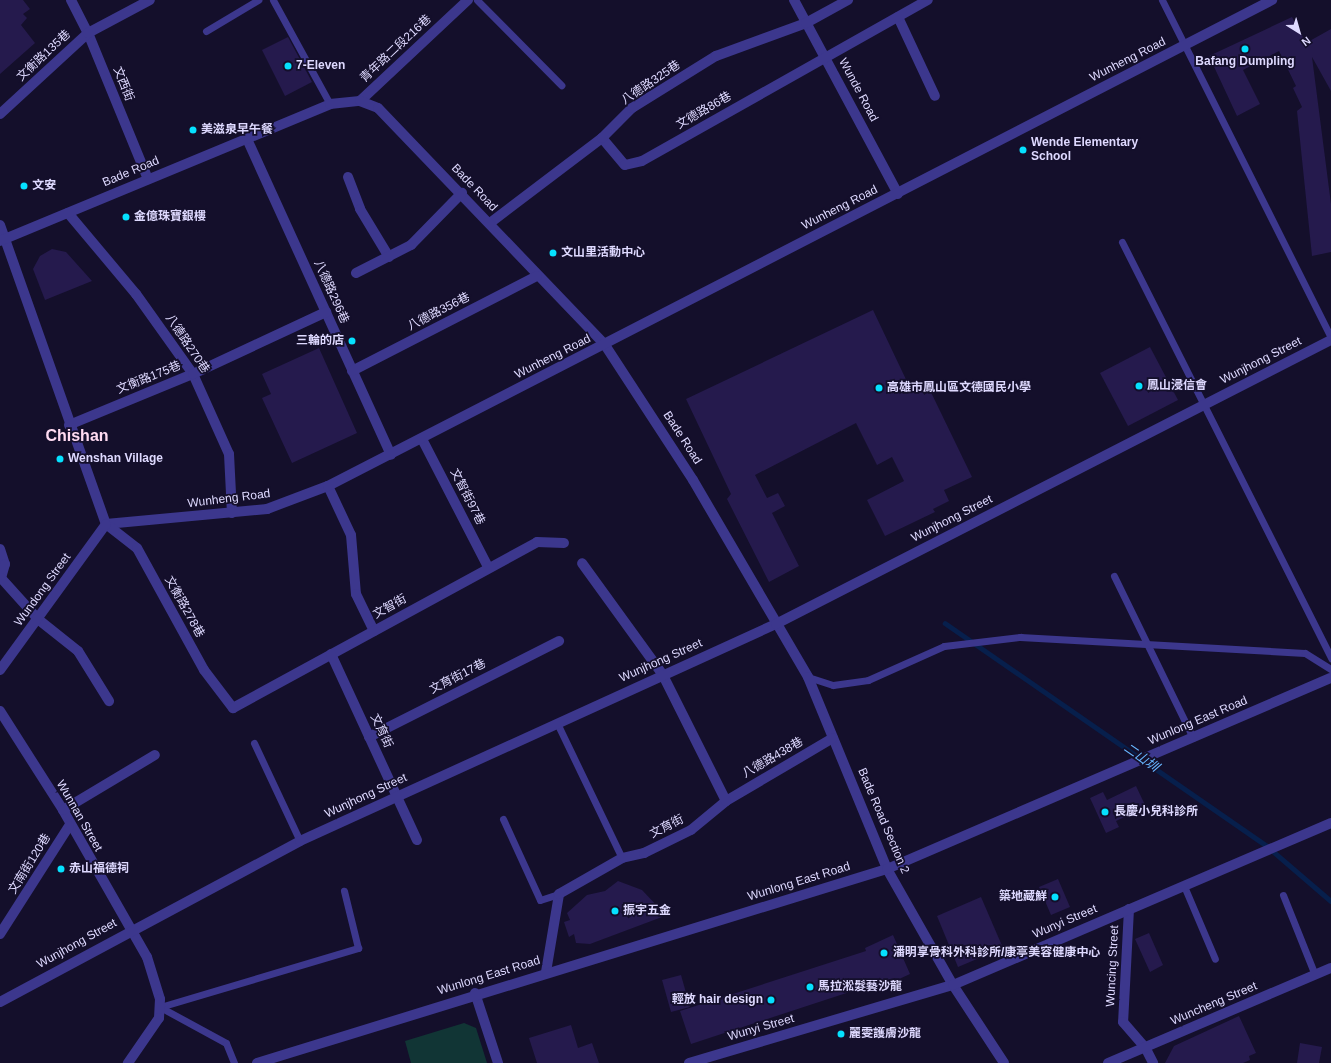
<!DOCTYPE html>
<html>
<head>
<meta charset="utf-8">
<style>
  body { margin:0 }
  #map { position:relative; width:1331px; height:1063px; overflow:hidden; background:#140f2b; font-family:Arial,"Noto Sans TC",sans-serif }
  div>[style] { position:absolute }
  .green>* { inset:0; background:#113535 }
  .stream>* { height:4.5px; margin:-2.25px; padding:0 2.25px; transform-origin:2.25px; border-radius:2.25px; background:#071f4c }
  .building>* { inset:0; background:#251a4d }
  .service>* { height:7px; margin:-3.5px; padding:0 3.5px; transform-origin:3.5px; border-radius:3.5px; background:#3c378d }
  .minor>* { height:10px; margin:-5px; padding:0 5px; transform-origin:5px; border-radius:5px; background:#3c378d }
  .tertiary>* { height:10px; margin:-5px; padding:0 5px; transform-origin:5px; border-radius:5px; background:#3c378d }
  .dots>* { width:11px; height:11px; translate:-50% -50%; box-sizing:border-box; border:2px solid #140f2b; border-radius:50% }
  span { translate:-50% -50%; white-space:nowrap; text-align:center; line-height:1.15; -webkit-text-stroke:3.5px #140f2b; paint-order:stroke }
  .street-label { font-size:12px; color:#ded9ff }
  .poi-label { font-size:12px; color:#ded9ff; font-weight:700 }
  .left { translate:0 -50%; text-align:left }
  .right { translate:-100% -50%; text-align:right }
  .water-label { font-size:13px; color:#67b6ff; font-style:italic }
  .district-label { font-size:16px; color:#ffdbf1; font-weight:700 }
  .north { position:absolute; left:1279px; top:12px; width:40px; height:40px; -webkit-text-stroke:3px #140f2b; paint-order:stroke; rotate:143deg; font-size:11px; font-weight:700; line-height:16px; text-align:center; color:#ded9ff }
  .north::after { content:''; display:block; margin:auto; width:14px; height:18px; background:#ded9ff; clip-path:polygon(50% 0,100% 100%,50% 72%,0 100%) }
</style>
</head>
<body>
<div id="map">
  <div class="green">
    <div style="clip-path:polygon(464px 1023px,476px 1028px,487px 1063px,411px 1063px,405px 1041px)"></div>
  </div>
  <div class="stream">
    <div style="left:945px;top:623px;width:392px;rotate:34.7deg"></div>
    <div style="left:1267px;top:846px;width:84px;rotate:40.7deg"></div>
  </div>
  <div class="building">
    <div style="clip-path:polygon(0 0,23px 0,30px 9px,23px 14px,27px 18px,21px 25px,35px 43px,0 74px)"></div>
    <div style="clip-path:polygon(1292px 17px,1306px 43px,1331px 29px,1331px 91px,1312px 57px,1331px 204px,1331px 252px,1312px 256px,1297px 111px,1302px 107px,1293px 88px,1296px 86px,1279px 51px,1243px 70px,1260px 104px,1237px 116px,1209px 56px)"></div>
    <div style="clip-path:polygon(288px 37px,312px 82px,285px 96px,262px 50px)"></div>
    <div style="clip-path:polygon(52px 249px,66px 252px,92px 281px,45px 300px,33px 269px,40px 256px)"></div>
    <div style="clip-path:polygon(873px 310px,911px 390px,926px 382px,972px 477px,944px 490px,949px 501px,933px 509px,935px 512px,885px 536px,867px 500px,904px 481px,892px 457px,877px 465px,856px 423px,755px 475px,767px 498px,778px 493px,785px 506px,772px 513px,799px 566px,769px 582px,727px 499px,731px 494px,686px 399px)"></div>
    <div style="clip-path:polygon(1150px 347px,1178px 400px,1128px 426px,1100px 373px)"></div>
    <div style="clip-path:polygon(319px 348px,357px 433px,292px 463px,262px 398px,271px 394px,262px 374px)"></div>
    <div style="clip-path:polygon(1136px 786px,1146px 807px,1116px 821px,1119px 827px,1106px 833px,1090px 798px,1103px 792px,1107px 800px)"></div>
    <div style="clip-path:polygon(1058px 879px,1070px 907px,1051px 915px,1039px 887px)"></div>
    <div style="clip-path:polygon(618px 881px,642px 890px,660px 909px,662px 917px,590px 944px,576px 943px,574px 934px,569px 937px,564px 922px,570px 920px,567px 913px,587px 895px,605px 891px)"></div>
    <div style="clip-path:polygon(981px 897px,1003px 948px,958px 967px,937px 916px)"></div>
    <div style="clip-path:polygon(1149px 933px,1163px 965px,1150px 972px,1135px 939px)"></div>
    <div style="clip-path:polygon(893px 935px,910px 974px,882px 987px,880px 982px,691px 1044px,680px 1011px,866px 951px,865px 948px)"></div>
    <div style="clip-path:polygon(681px 975px,690px 1007px,671px 1012px,662px 980px)"></div>
    <div style="clip-path:polygon(1239px 1016px,1256px 1053px,1249px 1056px,1250px 1060px,1243px 1063px,1165px 1063px,1174px 1046px)"></div>
    <div style="clip-path:polygon(571px 1025px,578px 1048px,592px 1043px,599px 1063px,537px 1063px,529px 1038px)"></div>
    <div style="clip-path:polygon(1300px 1043px,1322px 1047px,1319px 1063px,1297px 1063px)"></div>
  </div>
  <div class="service">
    <div style="left:273px;top:0;width:119px;rotate:61.3deg"></div>
    <div style="left:477px;top:0;width:120px;rotate:45.3deg"></div>
    <div style="left:1162px;top:0;width:377px;rotate:63.4deg"></div>
    <div style="left:206px;top:31px;width:61px;rotate:-30.8deg"></div>
    <div style="left:1122px;top:242px;width:466px;rotate:63.3deg"></div>
    <div style="left:1114px;top:576px;width:180px;rotate:64deg"></div>
    <div style="left:808px;top:677px;width:26px;rotate:18deg"></div>
    <div style="left:833px;top:685px;width:35px;rotate:-8deg"></div>
    <div style="left:868px;top:680px;width:83px;rotate:-24.1deg"></div>
    <div style="left:944px;top:646px;width:77px;rotate:-6.8deg"></div>
    <div style="left:1020px;top:637px;width:285px;rotate:3.2deg"></div>
    <div style="left:1305px;top:653px;width:31px;rotate:32deg"></div>
    <div style="left:557px;top:723px;width:150px;rotate:64.3deg"></div>
    <div style="left:254px;top:743px;width:108px;rotate:64.9deg"></div>
    <div style="left:503px;top:819px;width:89px;rotate:65.4deg"></div>
    <div style="left:540px;top:900px;width:20px;rotate:-18deg"></div>
    <div style="left:1184px;top:886px;width:79px;rotate:67deg"></div>
    <div style="left:1283px;top:895px;width:86px;rotate:68.2deg"></div>
    <div style="left:160px;top:1007px;width:207px;rotate:-16.6deg"></div>
    <div style="left:358px;top:948px;width:59px;rotate:-103.8deg"></div>
    <div style="left:160px;top:1007px;width:75px;rotate:28.6deg"></div>
    <div style="left:226px;top:1043px;width:22px;rotate:68deg"></div>
  </div>
  <div class="minor">
    <div style="left:71px;top:0;width:37px;rotate:63deg"></div>
    <div style="left:88px;top:33px;width:158px;rotate:67.7deg"></div>
    <div style="left:794px;top:0;width:220px;rotate:61.8deg"></div>
    <div style="left:898px;top:17px;width:87px;rotate:64.9deg"></div>
    <div style="left:360px;top:101px;width:148px;rotate:-43.1deg"></div>
    <div style="left:0;top:114px;width:120px;rotate:-42.6deg"></div>
    <div style="left:88px;top:33px;width:70px;rotate:-28deg"></div>
    <div style="left:602px;top:138px;width:35px;rotate:50deg"></div>
    <div style="left:625px;top:165px;width:17px;rotate:-13deg"></div>
    <div style="left:642px;top:161px;width:328px;rotate:-29.4deg"></div>
    <div style="left:247px;top:139px;width:347px;rotate:65.5deg"></div>
    <div style="left:348px;top:177px;width:34px;rotate:69deg"></div>
    <div style="left:360px;top:209px;width:56px;rotate:58.9deg"></div>
    <div style="left:68px;top:213px;width:106px;rotate:50deg"></div>
    <div style="left:136px;top:294px;width:98px;rotate:54.5deg"></div>
    <div style="left:193px;top:374px;width:88px;rotate:65.8deg"></div>
    <div style="left:229px;top:454px;width:59px;rotate:87.1deg"></div>
    <div style="left:490px;top:223px;width:141px;rotate:-37.2deg"></div>
    <div style="left:602px;top:138px;width:42px;rotate:-45deg"></div>
    <div style="left:632px;top:108px;width:99px;rotate:-31.8deg"></div>
    <div style="left:716px;top:56px;width:96px;rotate:-20.1deg"></div>
    <div style="left:806px;top:23px;width:48px;rotate:-28.7deg"></div>
    <div style="left:0;top:225px;width:317px;rotate:70.5deg"></div>
    <div style="left:0;top:241px;width:357px;rotate:-22.5deg"></div>
    <div style="left:330px;top:104px;width:30px;rotate:-6deg"></div>
    <div style="left:360px;top:101px;width:19px;rotate:21deg"></div>
    <div style="left:378px;top:108px;width:328px;rotate:46.2deg"></div>
    <div style="left:605px;top:345px;width:161px;rotate:56.9deg"></div>
    <div style="left:693px;top:480px;width:228px;rotate:59.7deg"></div>
    <div style="left:808px;top:677px;width:208px;rotate:67.6deg"></div>
    <div style="left:887px;top:869px;width:133px;rotate:60.4deg"></div>
    <div style="left:953px;top:985px;width:93px;rotate:56.8deg"></div>
    <div style="left:356px;top:273px;width:62px;rotate:-27deg"></div>
    <div style="left:411px;top:245px;width:73px;rotate:-45.6deg"></div>
    <div style="left:352px;top:371px;width:208px;rotate:-27.2deg"></div>
    <div style="left:69px;top:425px;width:134px;rotate:-22.4deg"></div>
    <div style="left:193px;top:374px;width:147px;rotate:-25deg"></div>
    <div style="left:422px;top:439px;width:144px;rotate:62.7deg"></div>
    <div style="left:328px;top:486px;width:54px;rotate:64.9deg"></div>
    <div style="left:351px;top:535px;width:59px;rotate:85.2deg"></div>
    <div style="left:356px;top:594px;width:41px;rotate:64.1deg"></div>
    <div style="left:106px;top:524px;width:162px;rotate:-5.3deg"></div>
    <div style="left:267px;top:509px;width:65px;rotate:-20.7deg"></div>
    <div style="left:328px;top:486px;width:1062px;rotate:-27.24deg"></div>
    <div style="left:106px;top:524px;width:39px;rotate:38deg"></div>
    <div style="left:137px;top:548px;width:139px;rotate:61.2deg"></div>
    <div style="left:204px;top:670px;width:48px;rotate:52.7deg"></div>
    <div style="left:233px;top:708px;width:346px;rotate:-28.6deg"></div>
    <div style="left:537px;top:542px;width:27px;rotate:2deg"></div>
    <div style="left:0;top:549px;width:16px;rotate:72deg"></div>
    <div style="left:5px;top:564px;width:15px;rotate:106deg"></div>
    <div style="left:1px;top:578px;width:57px;rotate:47.9deg"></div>
    <div style="left:39px;top:620px;width:50px;rotate:38.5deg"></div>
    <div style="left:78px;top:651px;width:59px;rotate:58.2deg"></div>
    <div style="left:331px;top:654px;width:205px;rotate:65.2deg"></div>
    <div style="left:0;top:670px;width:180px;rotate:-54deg"></div>
    <div style="left:0;top:711px;width:117px;rotate:57.5deg"></div>
    <div style="left:63px;top:810px;width:169px;rotate:60.3deg"></div>
    <div style="left:147px;top:957px;width:44px;rotate:72.8deg"></div>
    <div style="left:160px;top:999px;width:19px;rotate:93deg"></div>
    <div style="left:159px;top:1018px;width:55px;rotate:124.6deg"></div>
    <div style="left:369px;top:737px;width:213px;rotate:-26.8deg"></div>
    <div style="left:726px;top:801px;width:124px;rotate:-30.5deg"></div>
    <div style="left:63px;top:810px;width:107px;rotate:-30.9deg"></div>
    <div style="left:1129px;top:909px;width:113px;rotate:93deg"></div>
    <div style="left:1123px;top:1022px;width:33px;rotate:49deg"></div>
    <div style="left:1145px;top:1047px;width:18px;rotate:63deg"></div>
    <div style="left:0;top:934px;width:128px;rotate:-57.4deg"></div>
    <div style="left:546px;top:972px;width:79px;rotate:-80.5deg"></div>
    <div style="left:559px;top:894px;width:73px;rotate:-29.7deg"></div>
    <div style="left:622px;top:858px;width:23px;rotate:-13deg"></div>
    <div style="left:644px;top:853px;width:52px;rotate:-26.1deg"></div>
    <div style="left:691px;top:830px;width:45px;rotate:-39.6deg"></div>
    <div style="left:726px;top:801px;width:141px;rotate:-116.6deg"></div>
    <div style="left:663px;top:675px;width:138px;rotate:-125.9deg"></div>
    <div style="left:475px;top:993px;width:74px;rotate:71.8deg"></div>
    <div style="left:0;top:1002px;width:340px;rotate:-28.2deg"></div>
    <div style="left:300px;top:841px;width:523px;rotate:-24.51deg"></div>
    <div style="left:776px;top:624px;width:623px;rotate:-27.1deg"></div>
    <div style="left:689px;top:1063px;width:275px;rotate:-16.5deg"></div>
    <div style="left:953px;top:985px;width:411px;rotate:-23.2deg"></div>
    <div style="left:1108px;top:1063px;width:242px;rotate:-23.1deg"></div>
  </div>
  <div class="tertiary">
    <div style="left:257px;top:1063px;width:659px;rotate:-17.12deg"></div>
    <div style="left:887px;top:869px;width:483px;rotate:-23.3deg"></div>
  </div>
  <div class="dots">
    <div style="left:1245px;top:49px;background:#05e1ff"></div>
    <div style="left:288px;top:66px;background:#05e1ff"></div>
    <div style="left:193px;top:130px;background:#05e1ff"></div>
    <div style="left:1023px;top:150px;background:#05e1ff"></div>
    <div style="left:24px;top:186px;background:#05e1ff"></div>
    <div style="left:126px;top:217px;background:#05e1ff"></div>
    <div style="left:553px;top:253px;background:#05e1ff"></div>
    <div style="left:352px;top:341px;background:#05e1ff"></div>
    <div style="left:1139px;top:386px;background:#05e1ff"></div>
    <div style="left:879px;top:388px;background:#05e1ff"></div>
    <div style="left:60px;top:459px;background:#05e1ff"></div>
    <div style="left:1105px;top:812px;background:#05e1ff"></div>
    <div style="left:61px;top:869px;background:#05e1ff"></div>
    <div style="left:1055px;top:897px;background:#05e1ff"></div>
    <div style="left:615px;top:911px;background:#05e1ff"></div>
    <div style="left:884px;top:953px;background:#05e1ff"></div>
    <div style="left:810px;top:987px;background:#05e1ff"></div>
    <div style="left:771px;top:1000px;background:#05e1ff"></div>
    <div style="left:841px;top:1034px;background:#05e1ff"></div>
  </div>
  <div class="street-label">
    <span style="left:396px;top:49px;rotate:-43deg">青年路二段216巷</span>
    <span style="left:44px;top:56px;rotate:-43deg">文衡路135巷</span>
    <span style="left:1128px;top:60px;rotate:-27deg">Wunheng Road</span>
    <span style="left:651px;top:83px;rotate:-34deg">八德路325巷</span>
    <span style="left:123px;top:84px;rotate:68deg">文西街</span>
    <span style="left:858px;top:90px;rotate:62deg">Wunde Road</span>
    <span style="left:704px;top:111px;rotate:-30deg">文德路86巷</span>
    <span style="left:131px;top:172px;rotate:-23deg">Bade Road</span>
    <span style="left:474px;top:188px;rotate:46deg">Bade Road</span>
    <span style="left:840px;top:208px;rotate:-27deg">Wunheng Road</span>
    <span style="left:331px;top:292px;rotate:66deg">八德路296巷</span>
    <span style="left:439px;top:312px;rotate:-27deg">八德路356巷</span>
    <span style="left:187px;top:344px;rotate:56deg">八德路270巷</span>
    <span style="left:553px;top:357px;rotate:-27deg">Wunheng Road</span>
    <span style="left:1261px;top:361px;rotate:-27deg">Wunjhong Street</span>
    <span style="left:149px;top:378px;rotate:-22deg">文衡路175巷</span>
    <span style="left:682px;top:438px;rotate:57deg">Bade Road</span>
    <span style="left:467px;top:497px;rotate:63deg">文智街97巷</span>
    <span style="left:229px;top:499px;rotate:-7deg">Wunheng Road</span>
    <span style="left:952px;top:519px;rotate:-27deg">Wunjhong Street</span>
    <span style="left:43px;top:590px;rotate:-54deg">Wundong Street</span>
    <span style="left:184px;top:607px;rotate:61deg">文衡路278巷</span>
    <span style="left:390px;top:607px;rotate:-29deg">文智街</span>
    <span style="left:661px;top:661px;rotate:-24deg">Wunjhong Street</span>
    <span style="left:458px;top:677px;rotate:-27deg">文育街17巷</span>
    <span style="left:1198px;top:721px;rotate:-23deg">Wunlong East Road</span>
    <span style="left:381px;top:731px;rotate:65deg">文育街</span>
    <span style="left:773px;top:758px;rotate:-30deg">八德路438巷</span>
    <span style="left:366px;top:796px;rotate:-25deg">Wunjhong Street</span>
    <span style="left:79px;top:816px;rotate:60deg">Wunnan Street</span>
    <span style="left:883px;top:821px;rotate:67deg">Bade Road Section 2</span>
    <span style="left:667px;top:827px;rotate:-27deg">文育街</span>
    <span style="left:30px;top:864px;rotate:-58deg">文南街120巷</span>
    <span style="left:799px;top:882px;rotate:-17deg">Wunlong East Road</span>
    <span style="left:1065px;top:922px;rotate:-23deg">Wunyi Street</span>
    <span style="left:77px;top:944px;rotate:-29deg">Wunjhong Street</span>
    <span style="left:1113px;top:966px;rotate:-87deg">Wuncing Street</span>
    <span style="left:489px;top:976px;rotate:-17deg">Wunlong East Road</span>
    <span style="left:1214px;top:1004px;rotate:-23deg">Wuncheng Street</span>
    <span style="left:761px;top:1028px;rotate:-16deg">Wunyi Street</span>
  </div>
  <div class="poi-label">
    <span style="left:1245px;top:62px">Bafang Dumpling</span>
    <span class="left" style="left:296px;top:66px">7-Eleven</span>
    <span class="left" style="left:201px;top:130px">美滋泉早午餐</span>
    <span class="left" style="left:1031px;top:150px">Wende Elementary<br>School</span>
    <span class="left" style="left:32px;top:186px">文安</span>
    <span class="left" style="left:134px;top:217px">金億珠寶銀樓</span>
    <span class="left" style="left:561px;top:253px">文山里活動中心</span>
    <span class="right" style="left:344px;top:341px">三輪的店</span>
    <span class="left" style="left:1147px;top:386px">鳳山浸信會</span>
    <span class="left" style="left:887px;top:388px">高雄市鳳山區文德國民小學</span>
    <span class="left" style="left:68px;top:459px">Wenshan Village</span>
    <span class="left" style="left:1114px;top:812px">長慶小兒科診所</span>
    <span class="left" style="left:69px;top:869px">赤山福德祠</span>
    <span class="right" style="left:1047px;top:897px">築地藏鮮</span>
    <span class="left" style="left:623px;top:911px">振宇五金</span>
    <span class="left" style="left:893px;top:953px">潘明享骨科外科診所/康葶美容健康中心</span>
    <span class="left" style="left:818px;top:987px">馬拉淞髮藝沙龍</span>
    <span class="right" style="left:763px;top:1000px">輕放 hair design</span>
    <span class="left" style="left:849px;top:1034px">麗雯護膚沙龍</span>
  </div>
  <div class="water-label">
    <span style="left:1141px;top:758px;rotate:35deg">二山圳</span>
  </div>
  <div class="district-label">
    <span style="left:77px;top:436px">Chishan</span>
  </div>
  <div class="north">N</div>
</div>
</body>
</html>
